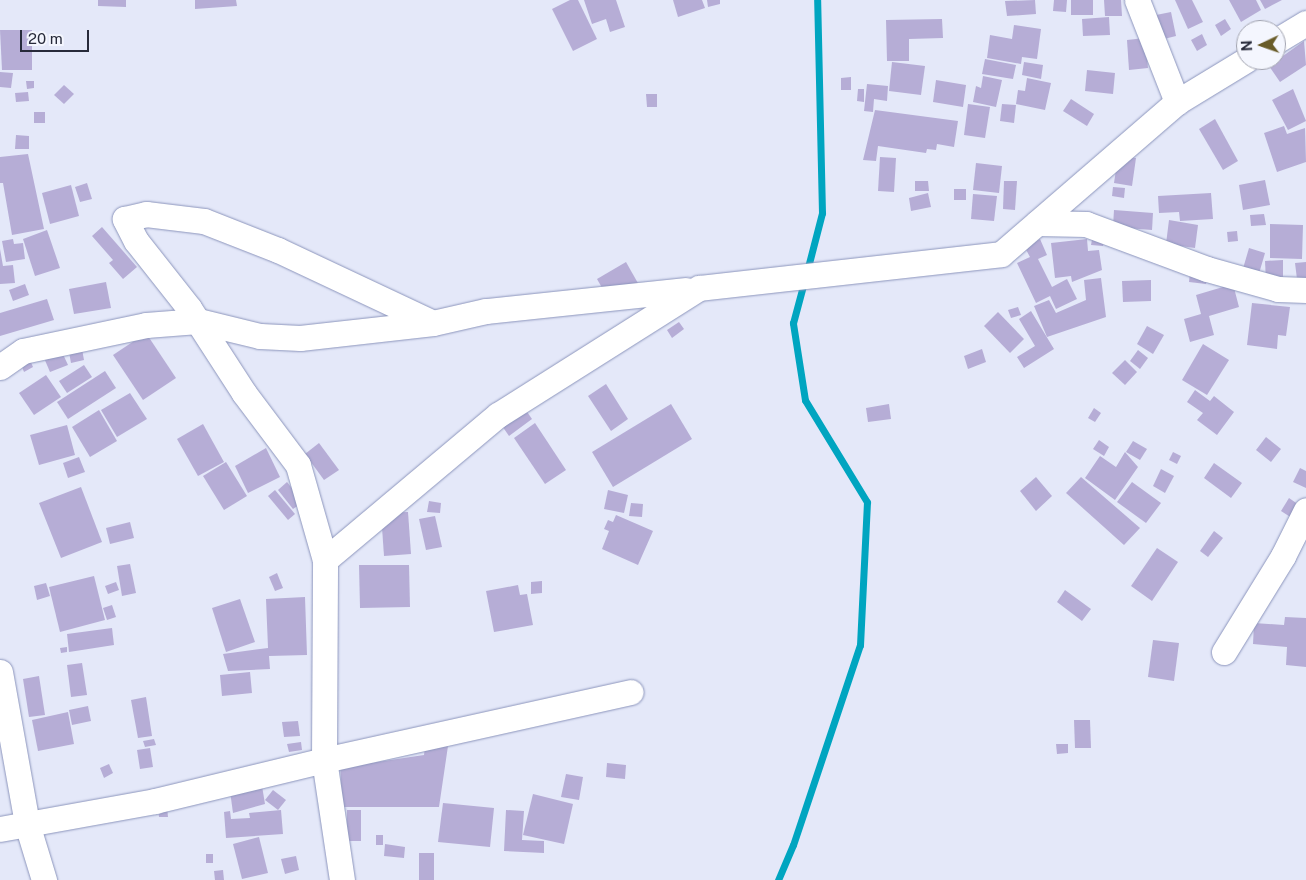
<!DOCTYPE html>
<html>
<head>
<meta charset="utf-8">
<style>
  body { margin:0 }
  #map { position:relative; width:1306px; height:880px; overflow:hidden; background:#e4e8f9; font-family:"Public Sans",sans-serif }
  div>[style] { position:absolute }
  .stream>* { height:7px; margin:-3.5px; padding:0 3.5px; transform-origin:3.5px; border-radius:3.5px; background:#00a5c0 }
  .building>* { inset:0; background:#b6add6 }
  .roads { filter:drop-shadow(0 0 1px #8c95bc) drop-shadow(0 0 1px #8c95bc) }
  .street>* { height:25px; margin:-12.5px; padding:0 12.5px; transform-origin:12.5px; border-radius:12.5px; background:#fff }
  span { translate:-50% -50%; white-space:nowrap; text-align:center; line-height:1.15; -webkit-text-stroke:5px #f4f6fe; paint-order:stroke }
  .north { position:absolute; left:1236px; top:20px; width:50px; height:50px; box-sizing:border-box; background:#f4f6fe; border:1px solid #a2a4b0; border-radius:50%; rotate:267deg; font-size:14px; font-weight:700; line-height:20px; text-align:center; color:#272a3a }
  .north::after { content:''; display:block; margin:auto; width:18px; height:22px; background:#685b28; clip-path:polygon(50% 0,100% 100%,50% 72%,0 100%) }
  .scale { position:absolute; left:20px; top:30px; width:69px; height:22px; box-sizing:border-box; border:2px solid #272a3a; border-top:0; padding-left:6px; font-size:15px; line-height:18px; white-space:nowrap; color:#272a3a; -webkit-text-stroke:4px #f4f6fe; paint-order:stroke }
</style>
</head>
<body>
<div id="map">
  <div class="stream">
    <div style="left:807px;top:271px;width:60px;rotate:-75.5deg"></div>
    <div style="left:822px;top:213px;width:213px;rotate:-91.3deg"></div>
    <div style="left:778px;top:880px;width:38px;rotate:-67deg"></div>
    <div style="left:793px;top:845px;width:211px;rotate:-71.5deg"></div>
    <div style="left:860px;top:645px;width:143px;rotate:-87.2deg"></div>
    <div style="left:867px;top:502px;width:119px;rotate:-121.3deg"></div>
    <div style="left:805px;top:400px;width:78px;rotate:-98.9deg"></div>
    <div style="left:793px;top:323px;width:42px;rotate:-75deg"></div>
  </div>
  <div class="building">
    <div style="clip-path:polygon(98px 0,126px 0,126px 7px,98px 6px)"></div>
    <div style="clip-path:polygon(195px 0,236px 0,237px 6px,195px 9px)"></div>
    <div style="clip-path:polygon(570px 0,578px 0,597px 39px,573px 51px,552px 9px)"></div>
    <div style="clip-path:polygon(584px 0,616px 0,625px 27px,610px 32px,606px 19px,592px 24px)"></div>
    <div style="clip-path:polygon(673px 0,702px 0,705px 8px,678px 17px)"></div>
    <div style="clip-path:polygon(707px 0,720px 0,720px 4px,708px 7px)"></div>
    <div style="clip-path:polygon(1035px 0,1036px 14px,1007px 16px,1005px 1px)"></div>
    <div style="clip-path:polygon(1054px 0,1067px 0,1066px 12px,1053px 11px)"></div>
    <div style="clip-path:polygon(1071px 0,1093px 0,1093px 15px,1071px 15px)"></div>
    <div style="clip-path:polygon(1104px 0,1121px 0,1122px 16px,1105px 16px)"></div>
    <div style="clip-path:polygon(1175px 0,1192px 0,1203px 22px,1188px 29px)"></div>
    <div style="clip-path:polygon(1229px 0,1256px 0,1261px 10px,1241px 22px)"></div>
    <div style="clip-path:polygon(1260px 0,1282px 0,1265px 9px)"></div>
    <div style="clip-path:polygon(1171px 12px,1176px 36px,1156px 41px,1151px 16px)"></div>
    <div style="clip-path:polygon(1109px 17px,1110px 35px,1083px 36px,1082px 19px)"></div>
    <div style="clip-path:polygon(942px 19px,943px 38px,909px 39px,909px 61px,887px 61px,886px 20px)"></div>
    <div style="clip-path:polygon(1225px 19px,1231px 29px,1221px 36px,1215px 25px)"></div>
    <div style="clip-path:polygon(1014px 25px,1041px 29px,1037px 59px,1022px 57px,1021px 64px,987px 58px,990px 35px,1012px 39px)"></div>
    <div style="clip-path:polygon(0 30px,32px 30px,32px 70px,2px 70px)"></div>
    <div style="clip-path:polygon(1202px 34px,1207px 45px,1197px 51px,1191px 40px)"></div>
    <div style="clip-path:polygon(1145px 38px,1148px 68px,1129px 70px,1127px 40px)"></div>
    <div style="clip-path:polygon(1304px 41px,1306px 65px,1280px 82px,1269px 66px)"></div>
    <div style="clip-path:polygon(985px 59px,1016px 65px,1013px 79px,982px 74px)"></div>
    <div style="clip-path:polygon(892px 62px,925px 66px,921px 95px,889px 91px)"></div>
    <div style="clip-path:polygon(1024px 62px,1043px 65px,1041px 79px,1022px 75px)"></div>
    <div style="clip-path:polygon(1087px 70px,1115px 73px,1113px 94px,1085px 91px)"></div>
    <div style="clip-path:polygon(0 72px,13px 73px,11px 88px,0 87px)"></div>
    <div style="clip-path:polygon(983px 76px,1002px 80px,996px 107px,973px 102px,976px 86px,981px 88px)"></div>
    <div style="clip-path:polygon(851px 77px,851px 90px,841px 90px,841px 78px)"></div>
    <div style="clip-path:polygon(1027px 78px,1051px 83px,1045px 110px,1016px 104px,1018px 90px,1025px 91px)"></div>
    <div style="clip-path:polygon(936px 80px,966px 85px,963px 107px,933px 102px)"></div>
    <div style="clip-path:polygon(26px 81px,34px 81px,34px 88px,27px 89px)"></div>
    <div style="clip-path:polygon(867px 84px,888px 86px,887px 101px,874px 99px,873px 112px,864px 111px)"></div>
    <div style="clip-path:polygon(64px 85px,74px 94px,64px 104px,54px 95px)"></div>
    <div style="clip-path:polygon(858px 89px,864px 89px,864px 102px,857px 101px)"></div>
    <div style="clip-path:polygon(1293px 89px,1306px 121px,1288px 130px,1272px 100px)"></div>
    <div style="clip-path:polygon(28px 92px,29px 101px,16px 102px,15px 93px)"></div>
    <div style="clip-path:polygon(646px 94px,657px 94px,657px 107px,647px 107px)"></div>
    <div style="clip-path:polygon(1071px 99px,1094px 114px,1087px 126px,1063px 111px)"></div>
    <div style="clip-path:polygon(968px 104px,990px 107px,985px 138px,964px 135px)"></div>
    <div style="clip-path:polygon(1002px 104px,1016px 105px,1014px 123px,1000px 121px)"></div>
    <div style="clip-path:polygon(875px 110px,958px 121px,954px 147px,937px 144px,936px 150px,927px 149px,926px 153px,878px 146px,876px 161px,863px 160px)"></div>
    <div style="clip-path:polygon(34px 112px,45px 112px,45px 123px,34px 123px)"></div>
    <div style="clip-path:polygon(1215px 119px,1238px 161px,1223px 170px,1199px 129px)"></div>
    <div style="clip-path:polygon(1284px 126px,1287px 134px,1305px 128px,1306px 162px,1277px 172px,1264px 133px)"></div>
    <div style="clip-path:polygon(16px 135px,29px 136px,29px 149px,15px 149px)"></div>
    <div style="clip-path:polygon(28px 154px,44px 229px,12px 235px,3px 183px,0 183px,0 157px)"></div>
    <div style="clip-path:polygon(1118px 156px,1136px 158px,1132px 186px,1114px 183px)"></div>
    <div style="clip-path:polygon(880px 157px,896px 158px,894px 192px,878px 191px)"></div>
    <div style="clip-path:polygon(976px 163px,1002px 166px,999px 193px,973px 190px)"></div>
    <div style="clip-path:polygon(1265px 180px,1270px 205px,1243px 210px,1239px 185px)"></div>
    <div style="clip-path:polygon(915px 181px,928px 181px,929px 191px,915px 191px)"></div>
    <div style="clip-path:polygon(1004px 181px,1017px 181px,1015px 210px,1003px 209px)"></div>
    <div style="clip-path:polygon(87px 183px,92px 199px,80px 202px,75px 187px)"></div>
    <div style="clip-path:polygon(71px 185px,79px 216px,50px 224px,42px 193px)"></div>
    <div style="clip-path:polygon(1113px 187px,1125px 188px,1124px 198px,1112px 196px)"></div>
    <div style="clip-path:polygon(954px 189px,966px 189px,966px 200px,954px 200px)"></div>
    <div style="clip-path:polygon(928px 193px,931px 207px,911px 211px,909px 198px)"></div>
    <div style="clip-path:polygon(1211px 193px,1213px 219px,1180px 221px,1179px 212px,1159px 213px,1158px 196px)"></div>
    <div style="clip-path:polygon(973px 194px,997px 196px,994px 221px,971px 219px)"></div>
    <div style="clip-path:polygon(1114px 210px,1153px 213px,1152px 230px,1113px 227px)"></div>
    <div style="clip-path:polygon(1264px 214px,1266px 225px,1251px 226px,1250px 215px)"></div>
    <div style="clip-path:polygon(1169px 220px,1198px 225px,1195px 248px,1166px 244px)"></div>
    <div style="clip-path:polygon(1270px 224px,1303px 225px,1302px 259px,1270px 258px)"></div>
    <div style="clip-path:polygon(102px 227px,137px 267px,123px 279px,109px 263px,113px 260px,92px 236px)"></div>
    <div style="clip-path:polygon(47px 230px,60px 268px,35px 276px,23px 239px)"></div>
    <div style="clip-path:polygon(1237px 231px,1238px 241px,1228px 242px,1227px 232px)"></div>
    <div style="clip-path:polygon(1093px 234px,1105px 235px,1103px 246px,1091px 245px)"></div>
    <div style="clip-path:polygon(13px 239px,14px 244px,23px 243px,25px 259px,6px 262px,2px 241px)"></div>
    <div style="clip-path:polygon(1040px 239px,1047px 255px,1038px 259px,1052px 287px,1067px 279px,1077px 299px,1056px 309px,1050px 296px,1036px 303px,1017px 263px,1030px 257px,1024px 246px)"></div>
    <div style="clip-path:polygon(1087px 239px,1088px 251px,1099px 250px,1102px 270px,1072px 282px,1071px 276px,1055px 278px,1051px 243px)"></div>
    <div style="clip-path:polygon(1249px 248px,1265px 253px,1258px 277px,1242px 272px)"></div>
    <div style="clip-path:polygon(0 249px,3px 266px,13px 265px,15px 283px,0 284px)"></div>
    <div style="clip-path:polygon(1283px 260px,1283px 281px,1266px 281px,1265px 261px)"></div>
    <div style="clip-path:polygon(626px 262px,639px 285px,605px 293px,597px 279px)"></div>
    <div style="clip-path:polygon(1306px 262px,1306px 278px,1297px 279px,1295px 263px)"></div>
    <div style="clip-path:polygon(1190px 272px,1207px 275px,1206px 284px,1189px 282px)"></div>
    <div style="clip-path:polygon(1101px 278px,1106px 317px,1047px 337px,1034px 306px,1049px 300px,1056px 313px,1086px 300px,1084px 280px)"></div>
    <div style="clip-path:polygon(1151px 280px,1151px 301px,1123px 302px,1122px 281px)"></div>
    <div style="clip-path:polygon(106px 282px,111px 308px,74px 314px,69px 289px)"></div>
    <div style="clip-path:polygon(25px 284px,29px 295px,13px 301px,9px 290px)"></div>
    <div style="clip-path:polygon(1233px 284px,1239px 307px,1209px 316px,1214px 335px,1190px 342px,1184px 319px,1201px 314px,1196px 295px)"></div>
    <div style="clip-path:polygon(47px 299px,54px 320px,0 336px,0 313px)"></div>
    <div style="clip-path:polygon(1252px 303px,1290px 307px,1286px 336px,1278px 335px,1277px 349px,1247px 345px)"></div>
    <div style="clip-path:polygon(1018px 307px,1021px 315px,1011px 318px,1008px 310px)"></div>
    <div style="clip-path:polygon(1031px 311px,1054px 349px,1024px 368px,1017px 357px,1035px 346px,1019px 319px)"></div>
    <div style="clip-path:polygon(998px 312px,1024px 339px,1010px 353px,984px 326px)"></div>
    <div style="clip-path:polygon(679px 322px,684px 329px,672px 338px,667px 330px)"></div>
    <div style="clip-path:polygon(1147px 326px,1164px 335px,1153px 354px,1137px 344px)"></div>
    <div style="clip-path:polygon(146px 333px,176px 378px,143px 400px,113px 355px)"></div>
    <div style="clip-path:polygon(1203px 344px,1229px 360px,1207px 395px,1182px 380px)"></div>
    <div style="clip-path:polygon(82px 349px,84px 360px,71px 363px,69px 352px)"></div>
    <div style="clip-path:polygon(982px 349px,986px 362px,968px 369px,964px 356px)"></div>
    <div style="clip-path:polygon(61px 350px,68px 365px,50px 372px,44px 358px)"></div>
    <div style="clip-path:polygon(1138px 350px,1148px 358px,1140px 369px,1130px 361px)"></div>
    <div style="clip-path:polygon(29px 358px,33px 367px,24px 372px,20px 362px)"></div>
    <div style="clip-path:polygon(1125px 360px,1137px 372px,1125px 385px,1112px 373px)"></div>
    <div style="clip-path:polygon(84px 365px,92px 377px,67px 393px,59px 381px)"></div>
    <div style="clip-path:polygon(105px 371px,116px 388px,68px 419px,57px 402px)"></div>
    <div style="clip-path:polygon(46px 375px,61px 397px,34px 415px,19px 393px)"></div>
    <div style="clip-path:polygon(606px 384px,628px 419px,611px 431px,588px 396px)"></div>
    <div style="clip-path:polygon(1195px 390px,1210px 401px,1214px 396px,1234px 412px,1217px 435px,1197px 420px,1203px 413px,1187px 402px)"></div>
    <div style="clip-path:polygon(130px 393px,147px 419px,117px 437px,101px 410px)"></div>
    <div style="clip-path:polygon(671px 404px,692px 439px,613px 487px,592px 452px)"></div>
    <div style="clip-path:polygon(889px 404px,891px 419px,868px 422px,866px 408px)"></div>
    <div style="clip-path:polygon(523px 406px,532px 419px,509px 436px,500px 423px)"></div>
    <div style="clip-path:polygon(1094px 408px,1101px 413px,1095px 422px,1088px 418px)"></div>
    <div style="clip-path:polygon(99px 410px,117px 441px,90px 457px,72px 427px)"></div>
    <div style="clip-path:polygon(535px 423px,566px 470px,545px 484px,514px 438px)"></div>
    <div style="clip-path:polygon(203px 424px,224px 462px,198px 476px,177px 439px)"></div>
    <div style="clip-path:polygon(67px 425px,75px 455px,39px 465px,30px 435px)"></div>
    <div style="clip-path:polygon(1266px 437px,1281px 449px,1271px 462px,1256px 450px)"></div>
    <div style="clip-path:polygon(1099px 440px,1109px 447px,1104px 456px,1093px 449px)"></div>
    <div style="clip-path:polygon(1133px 441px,1147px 449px,1140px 460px,1126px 452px)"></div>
    <div style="clip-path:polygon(319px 443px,339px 470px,324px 480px,305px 454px)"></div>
    <div style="clip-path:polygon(266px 448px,280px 477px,248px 493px,235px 466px)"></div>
    <div style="clip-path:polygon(1125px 452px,1138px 467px,1115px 500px,1085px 478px,1100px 456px,1116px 467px)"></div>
    <div style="clip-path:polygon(1173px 452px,1181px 456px,1177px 464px,1169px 460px)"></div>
    <div style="clip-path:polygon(79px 457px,85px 472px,68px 478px,63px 463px)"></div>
    <div style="clip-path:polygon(226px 462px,247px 496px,224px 510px,203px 476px)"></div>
    <div style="clip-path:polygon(1214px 463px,1242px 483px,1231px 498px,1204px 478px)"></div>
    <div style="clip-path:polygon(1300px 468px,1306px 471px,1306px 488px,1293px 482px)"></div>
    <div style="clip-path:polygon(1161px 469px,1174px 476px,1165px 493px,1153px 486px)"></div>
    <div style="clip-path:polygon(1036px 477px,1052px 496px,1036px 511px,1020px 491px)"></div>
    <div style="clip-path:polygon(1081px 477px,1140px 528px,1124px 545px,1066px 493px)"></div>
    <div style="clip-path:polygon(287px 482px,303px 502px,293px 509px,278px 490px)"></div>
    <div style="clip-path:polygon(1132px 482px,1161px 503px,1146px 523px,1117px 502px)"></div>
    <div style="clip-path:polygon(81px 487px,102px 542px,61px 558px,39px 503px)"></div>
    <div style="clip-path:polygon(275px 490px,295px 514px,288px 520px,268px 496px)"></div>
    <div style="clip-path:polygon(608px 490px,628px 495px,624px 513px,604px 509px)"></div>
    <div style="clip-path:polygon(1289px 498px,1302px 507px,1295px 520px,1281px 511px)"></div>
    <div style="clip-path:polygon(429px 501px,441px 503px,440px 513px,427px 512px)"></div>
    <div style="clip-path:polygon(631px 503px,643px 504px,642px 517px,629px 516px)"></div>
    <div style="clip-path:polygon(408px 512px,411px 554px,384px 556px,381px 513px)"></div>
    <div style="clip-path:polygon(616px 515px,653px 531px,638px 565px,602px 549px,609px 531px,604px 529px,608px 520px,613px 522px)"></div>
    <div style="clip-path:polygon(435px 516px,442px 547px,426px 550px,419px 519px)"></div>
    <div style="clip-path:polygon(130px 522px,134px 538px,110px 544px,106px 528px)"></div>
    <div style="clip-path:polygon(1214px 531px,1223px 538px,1208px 557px,1200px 551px)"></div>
    <div style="clip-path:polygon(1157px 548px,1178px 562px,1152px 601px,1131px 586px)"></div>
    <div style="clip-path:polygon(130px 564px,136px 593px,122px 596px,117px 566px)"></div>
    <div style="clip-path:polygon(359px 565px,409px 565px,410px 607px,360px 608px)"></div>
    <div style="clip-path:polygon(277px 573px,283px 588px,275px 591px,269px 577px)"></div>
    <div style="clip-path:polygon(94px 576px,105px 620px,60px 632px,49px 587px)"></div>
    <div style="clip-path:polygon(542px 581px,542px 593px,531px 594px,531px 582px)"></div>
    <div style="clip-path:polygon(116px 582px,119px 590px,108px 594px,105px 586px)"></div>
    <div style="clip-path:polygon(46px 583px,50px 596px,37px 600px,34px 586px)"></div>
    <div style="clip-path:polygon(518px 585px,520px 595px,527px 594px,533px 625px,494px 632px,486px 591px)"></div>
    <div style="clip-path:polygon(1065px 590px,1091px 609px,1082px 621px,1057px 602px)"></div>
    <div style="clip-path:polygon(305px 597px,307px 655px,269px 656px,270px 669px,228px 671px,223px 654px,268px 648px,266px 599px)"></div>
    <div style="clip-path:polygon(240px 599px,255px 642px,226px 652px,212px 608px)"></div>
    <div style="clip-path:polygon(112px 605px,116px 617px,107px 620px,103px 608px)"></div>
    <div style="clip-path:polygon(1285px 617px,1306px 618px,1306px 667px,1286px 665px,1287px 647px,1253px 644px,1254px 623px,1284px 625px)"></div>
    <div style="clip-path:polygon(112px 628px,114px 645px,69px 652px,67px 634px)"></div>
    <div style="clip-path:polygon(1153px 640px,1179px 643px,1174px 681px,1148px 677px)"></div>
    <div style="clip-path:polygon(67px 647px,67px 652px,61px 653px,60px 648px)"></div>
    <div style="clip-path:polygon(82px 663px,87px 695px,71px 697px,67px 665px)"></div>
    <div style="clip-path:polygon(250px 672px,252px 693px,222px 696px,220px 675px)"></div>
    <div style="clip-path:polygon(39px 676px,45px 715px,29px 717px,23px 679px)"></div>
    <div style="clip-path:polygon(146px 697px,152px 736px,138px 738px,131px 700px)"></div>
    <div style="clip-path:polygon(88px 706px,91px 721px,72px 725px,69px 710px)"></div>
    <div style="clip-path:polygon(68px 712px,74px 744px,38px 751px,32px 720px)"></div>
    <div style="clip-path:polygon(1074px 720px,1090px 720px,1091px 748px,1075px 748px)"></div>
    <div style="clip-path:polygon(298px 721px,300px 736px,284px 737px,282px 722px)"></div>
    <div style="clip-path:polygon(154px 739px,156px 745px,145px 747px,143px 741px)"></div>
    <div style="clip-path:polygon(301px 742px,302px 750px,289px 752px,287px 744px)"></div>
    <div style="clip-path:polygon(1056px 744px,1068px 744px,1068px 753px,1057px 754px)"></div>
    <div style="clip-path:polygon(425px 746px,448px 746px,439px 807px,342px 807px,340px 758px,357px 765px,424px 755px)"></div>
    <div style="clip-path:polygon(150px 748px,153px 767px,140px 769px,137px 750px)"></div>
    <div style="clip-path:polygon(607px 763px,626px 765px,625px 779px,606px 777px)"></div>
    <div style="clip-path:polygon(109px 764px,113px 773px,104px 778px,100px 768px)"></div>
    <div style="clip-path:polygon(566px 774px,583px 777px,579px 800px,561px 797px)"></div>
    <div style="clip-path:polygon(262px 786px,265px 804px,233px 813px,230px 791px)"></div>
    <div style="clip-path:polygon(273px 790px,286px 800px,278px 810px,265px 800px)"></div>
    <div style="clip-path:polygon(533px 794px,573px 804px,564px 844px,523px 835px)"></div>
    <div style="clip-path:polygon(443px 803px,494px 808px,490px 847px,438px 842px)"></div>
    <div style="clip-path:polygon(158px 807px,167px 807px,168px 817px,159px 817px)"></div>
    <div style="clip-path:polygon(281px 810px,283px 834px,226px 838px,224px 812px,230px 811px,231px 819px,250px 818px,249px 813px)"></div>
    <div style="clip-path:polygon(347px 810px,361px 810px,361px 841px,347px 841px)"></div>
    <div style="clip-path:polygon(506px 810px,524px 811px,522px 840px,544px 841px,544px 853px,504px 851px)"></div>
    <div style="clip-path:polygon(376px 835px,383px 835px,383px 845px,376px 845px)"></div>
    <div style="clip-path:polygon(259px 837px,268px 873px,242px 879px,233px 844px)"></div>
    <div style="clip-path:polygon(385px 844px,405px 847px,404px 858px,384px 856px)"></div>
    <div style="clip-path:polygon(419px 853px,434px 853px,434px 880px,419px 880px)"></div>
    <div style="clip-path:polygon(206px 854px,213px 854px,213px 863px,206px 863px)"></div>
    <div style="clip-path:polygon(296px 856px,299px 870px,285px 874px,281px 859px)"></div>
    <div style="clip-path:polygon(223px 870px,224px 880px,215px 880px,214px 871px)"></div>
  </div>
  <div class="roads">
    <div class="street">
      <div style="left:1137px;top:0;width:110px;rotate:68.6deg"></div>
      <div style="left:1276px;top:41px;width:35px;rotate:-31deg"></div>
      <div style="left:1037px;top:223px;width:49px;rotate:1.2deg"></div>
      <div style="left:1086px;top:224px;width:129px;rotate:20.4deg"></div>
      <div style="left:1207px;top:269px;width:74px;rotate:15.7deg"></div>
      <div style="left:1278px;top:289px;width:28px;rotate:2deg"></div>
      <div style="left:0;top:367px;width:28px;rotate:-35deg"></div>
      <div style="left:23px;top:351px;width:126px;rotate:-11.9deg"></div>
      <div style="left:146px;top:325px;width:52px;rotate:-4.4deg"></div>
      <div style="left:198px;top:321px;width:64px;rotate:13.6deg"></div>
      <div style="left:260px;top:336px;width:40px;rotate:2.9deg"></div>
      <div style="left:300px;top:338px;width:134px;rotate:-6.4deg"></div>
      <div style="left:325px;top:560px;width:99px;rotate:-105.9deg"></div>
      <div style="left:298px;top:465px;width:90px;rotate:-126.9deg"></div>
      <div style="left:244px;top:393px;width:101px;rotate:-122.9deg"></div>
      <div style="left:189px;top:308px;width:85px;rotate:-128.3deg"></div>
      <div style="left:136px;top:241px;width:25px;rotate:-117deg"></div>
      <div style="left:125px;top:219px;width:22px;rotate:-13deg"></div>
      <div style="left:146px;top:214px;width:58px;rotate:6.9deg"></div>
      <div style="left:204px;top:221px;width:79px;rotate:21.4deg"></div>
      <div style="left:278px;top:250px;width:171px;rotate:25.2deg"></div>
      <div style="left:433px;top:323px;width:54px;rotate:-12.8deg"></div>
      <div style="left:486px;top:311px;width:201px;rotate:-6deg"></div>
      <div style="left:1224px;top:652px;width:113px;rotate:-58.4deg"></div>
      <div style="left:1283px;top:556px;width:51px;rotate:-63.4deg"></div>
      <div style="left:0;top:672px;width:154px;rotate:79.9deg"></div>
      <div style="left:27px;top:824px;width:59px;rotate:73.1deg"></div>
      <div style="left:0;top:829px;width:158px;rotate:-10.2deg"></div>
      <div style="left:155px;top:801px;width:174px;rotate:-13.6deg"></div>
      <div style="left:324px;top:760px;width:200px;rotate:-89.7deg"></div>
      <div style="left:325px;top:560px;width:226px;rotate:-40deg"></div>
      <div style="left:498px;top:415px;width:238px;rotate:-32.3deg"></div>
      <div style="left:699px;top:288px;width:304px;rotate:-6.4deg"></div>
      <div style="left:1001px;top:254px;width:233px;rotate:-40.8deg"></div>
      <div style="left:1177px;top:102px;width:81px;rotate:-31.3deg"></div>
      <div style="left:342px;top:880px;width:121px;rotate:-98.5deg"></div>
      <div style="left:324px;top:760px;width:314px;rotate:-12.5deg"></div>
    </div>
  </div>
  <div class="north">N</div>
  <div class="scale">20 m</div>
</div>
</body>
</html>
